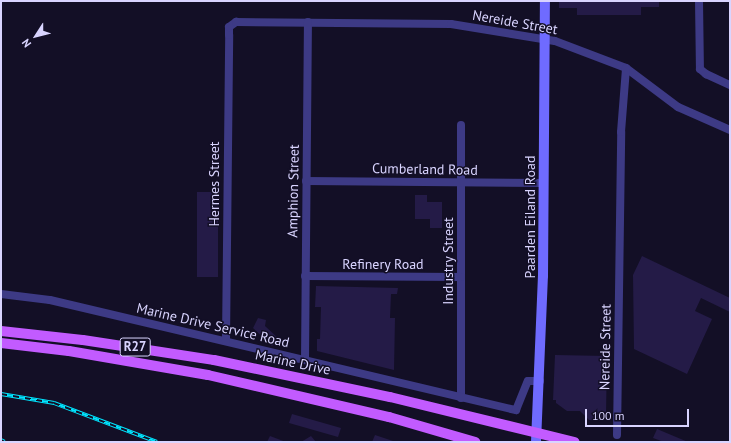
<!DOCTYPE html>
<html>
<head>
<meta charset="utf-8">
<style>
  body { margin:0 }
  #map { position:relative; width:731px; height:443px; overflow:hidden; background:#130f26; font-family:"PT Sans",sans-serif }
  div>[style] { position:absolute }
  .building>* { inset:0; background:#241b47 }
  .street>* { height:8px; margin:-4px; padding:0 4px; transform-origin:4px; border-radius:4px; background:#3d3a85 }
  .secondary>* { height:10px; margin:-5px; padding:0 5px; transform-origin:5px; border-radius:5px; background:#6f6bff }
  .primary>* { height:10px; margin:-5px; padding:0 5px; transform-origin:5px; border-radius:5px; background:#c25bff }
  .rail>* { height:3.5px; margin-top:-1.75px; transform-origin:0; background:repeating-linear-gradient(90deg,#130f26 0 6px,#00e5ff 0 12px); box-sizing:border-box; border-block:1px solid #00e5ff }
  span { translate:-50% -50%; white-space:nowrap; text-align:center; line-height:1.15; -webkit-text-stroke:3px #130f26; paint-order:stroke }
  .shield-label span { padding:1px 3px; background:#130f26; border:1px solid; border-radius:3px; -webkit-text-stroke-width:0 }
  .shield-label { font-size:13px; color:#d9d4ff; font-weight:700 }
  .street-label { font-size:14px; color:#d9d4ff }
  .frame { position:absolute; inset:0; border:2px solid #d9d4ff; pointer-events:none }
  .north { position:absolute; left:16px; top:16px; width:40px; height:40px; -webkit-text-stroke:3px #130f26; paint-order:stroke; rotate:234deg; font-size:11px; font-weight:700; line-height:16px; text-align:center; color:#d9d4ff }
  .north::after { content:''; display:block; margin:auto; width:14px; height:18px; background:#d9d4ff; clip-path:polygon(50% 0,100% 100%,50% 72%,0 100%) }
  .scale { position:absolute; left:585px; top:409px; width:104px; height:18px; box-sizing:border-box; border:2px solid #d9d4ff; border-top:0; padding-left:5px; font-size:12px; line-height:14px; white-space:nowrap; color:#d9d4ff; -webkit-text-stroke:3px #130f26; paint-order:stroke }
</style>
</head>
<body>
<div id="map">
  <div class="building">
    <div style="clip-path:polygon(559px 1px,659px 1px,659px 7px,641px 7px,641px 15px,577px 15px,577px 8px,559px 8px)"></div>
    <div style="clip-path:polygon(197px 192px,218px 192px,218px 277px,197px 277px)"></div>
    <div style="clip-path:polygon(415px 195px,427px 195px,427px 202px,442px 202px,442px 228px,430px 228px,430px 219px,415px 219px)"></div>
    <div style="clip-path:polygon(642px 256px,730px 298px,730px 312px,701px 298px,695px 311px,712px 319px,687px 374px,634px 349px,633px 275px)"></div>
    <div style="clip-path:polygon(316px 286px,398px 288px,397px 294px,391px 294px,390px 318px,395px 318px,394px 370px,317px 351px,317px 339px,320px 339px,321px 307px,315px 307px)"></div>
    <div style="clip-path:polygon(258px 318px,266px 320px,265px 326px,279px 339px,272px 346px,253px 328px)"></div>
    <div style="clip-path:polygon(555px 355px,607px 356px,606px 416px,600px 421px,589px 420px,580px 411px,567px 411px,556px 403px,556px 400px,553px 400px)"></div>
    <div style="clip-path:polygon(292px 414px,341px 428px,338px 437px,289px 423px)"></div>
    <div style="clip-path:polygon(657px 429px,688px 442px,664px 442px,653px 438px)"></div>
    <div style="clip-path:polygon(375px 435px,393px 441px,393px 442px,372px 442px)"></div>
    <div style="clip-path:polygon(270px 436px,286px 442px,267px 442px)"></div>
    <div style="clip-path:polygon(311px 436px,316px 442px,301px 442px)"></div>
  </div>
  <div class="street">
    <div style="left:699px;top:1px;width:68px;rotate:89.2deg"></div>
    <div style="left:700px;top:69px;width:8px;rotate:40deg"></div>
    <div style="left:706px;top:74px;width:26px;rotate:25deg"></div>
    <div style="left:461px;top:125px;width:273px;rotate:90deg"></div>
    <div style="left:306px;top:181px;width:237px;rotate:0.5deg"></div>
    <div style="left:305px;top:276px;width:156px;rotate:0.4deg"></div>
    <div style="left:1px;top:294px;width:49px;rotate:7deg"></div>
    <div style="left:50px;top:300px;width:479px;rotate:13.3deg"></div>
    <div style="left:516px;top:410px;width:31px;rotate:-68deg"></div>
    <div style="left:528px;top:381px;width:12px"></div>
    <div style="left:226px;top:341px;width:306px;rotate:-89.4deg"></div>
    <div style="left:229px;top:35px;width:8px;rotate:-90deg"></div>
    <div style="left:229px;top:27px;width:9px;rotate:-36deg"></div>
    <div style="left:236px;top:22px;width:215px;rotate:0.5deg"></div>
    <div style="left:451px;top:24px;width:105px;rotate:9.3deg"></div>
    <div style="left:555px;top:41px;width:76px;rotate:20.8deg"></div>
    <div style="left:626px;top:68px;width:65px;rotate:36.9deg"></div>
    <div style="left:678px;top:107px;width:57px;rotate:23.9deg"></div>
    <div style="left:305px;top:360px;width:338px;rotate:-89.5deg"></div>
    <div style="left:617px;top:435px;width:303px;rotate:-89.2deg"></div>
    <div style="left:621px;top:132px;width:64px;rotate:-85.5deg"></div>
  </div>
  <div class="secondary">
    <div style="left:536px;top:442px;width:166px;rotate:-87.6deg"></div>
    <div style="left:543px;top:276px;width:275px;rotate:-89.6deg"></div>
  </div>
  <div class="primary">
    <div style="left:1px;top:331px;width:82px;rotate:6.3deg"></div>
    <div style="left:83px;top:340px;width:133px;rotate:8.7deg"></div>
    <div style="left:214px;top:360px;width:180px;rotate:11.9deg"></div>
    <div style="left:390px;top:397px;width:190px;rotate:13.7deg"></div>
    <div style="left:1px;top:343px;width:68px;rotate:6.7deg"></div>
    <div style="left:69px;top:351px;width:141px;rotate:9.8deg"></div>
    <div style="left:208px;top:375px;width:186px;rotate:13.1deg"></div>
    <div style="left:389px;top:417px;width:90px;rotate:16.2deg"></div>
  </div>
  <div class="rail">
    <div style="left:1px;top:394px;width:54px;rotate:9.6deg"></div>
    <div style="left:54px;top:403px;width:110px;rotate:20.7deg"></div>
    <div style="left:1px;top:440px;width:4px;rotate:27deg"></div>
  </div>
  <div class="shield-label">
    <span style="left:135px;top:347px">R27</span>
  </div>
  <div class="street-label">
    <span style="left:515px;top:22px;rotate:10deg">Nereide Street</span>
    <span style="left:425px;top:169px;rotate:1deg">Cumberland Road</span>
    <span style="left:214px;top:184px;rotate:-90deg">Hermes Street</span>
    <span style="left:293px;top:191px;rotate:-89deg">Amphion Street</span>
    <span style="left:530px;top:217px;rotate:-90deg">Paarden Eiland Road</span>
    <span style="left:448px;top:261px;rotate:-90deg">Industry Street</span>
    <span style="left:383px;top:264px">Refinery Road</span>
    <span style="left:213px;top:325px;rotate:13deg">Marine Drive Service Road</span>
    <span style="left:605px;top:347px;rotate:-89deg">Nereide Street</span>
    <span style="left:293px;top:362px;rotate:12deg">Marine Drive</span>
  </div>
  <div class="frame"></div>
  <div class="north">N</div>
  <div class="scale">100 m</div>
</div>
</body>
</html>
